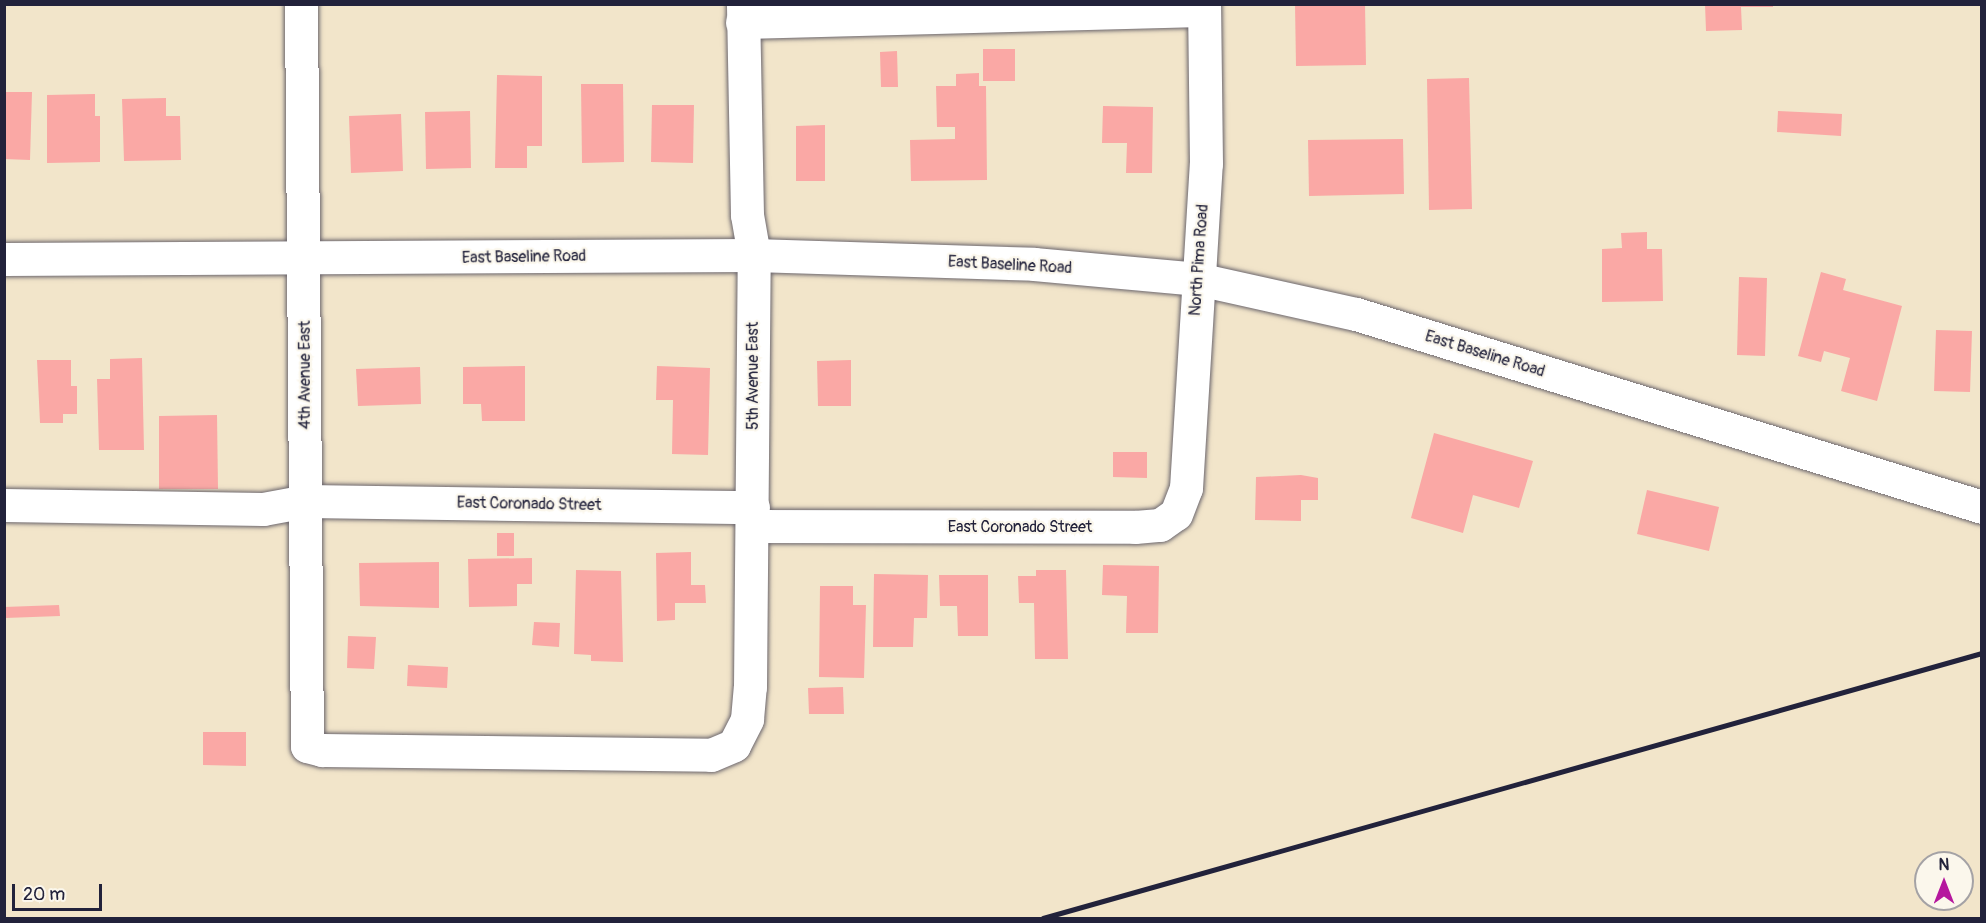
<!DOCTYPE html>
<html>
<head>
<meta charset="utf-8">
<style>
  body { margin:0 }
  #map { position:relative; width:1986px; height:923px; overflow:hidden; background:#f2e5ca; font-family:Pangolin,sans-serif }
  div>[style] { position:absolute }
  .building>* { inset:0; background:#faa8a5 }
  .roads { filter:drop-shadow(0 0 2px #6b666d) drop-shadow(0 0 2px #6b666d) }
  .minor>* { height:33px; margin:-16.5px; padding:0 16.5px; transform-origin:16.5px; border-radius:16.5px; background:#fff }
  .major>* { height:33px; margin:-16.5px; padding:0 16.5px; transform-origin:16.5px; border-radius:16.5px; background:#fff }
  .rail>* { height:4.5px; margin:-2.25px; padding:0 2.25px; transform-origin:2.25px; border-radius:2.25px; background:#22223b }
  span { translate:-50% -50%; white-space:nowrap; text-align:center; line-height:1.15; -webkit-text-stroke:4.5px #fbf7ec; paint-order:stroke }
  .street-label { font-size:16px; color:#22223b }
  .frame { position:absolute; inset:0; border:6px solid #22223b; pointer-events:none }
  .north { position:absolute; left:1914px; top:851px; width:60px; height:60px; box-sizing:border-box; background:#fbf7ec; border:2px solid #a4a2a5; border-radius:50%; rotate:0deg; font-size:16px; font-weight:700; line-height:24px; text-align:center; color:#22223b }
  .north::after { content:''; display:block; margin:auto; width:21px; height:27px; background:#b5179e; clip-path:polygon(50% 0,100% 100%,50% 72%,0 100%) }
  .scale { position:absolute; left:12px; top:884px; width:90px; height:27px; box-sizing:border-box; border:3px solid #22223b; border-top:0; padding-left:8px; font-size:18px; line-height:21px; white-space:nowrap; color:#22223b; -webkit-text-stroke:4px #fbf7ec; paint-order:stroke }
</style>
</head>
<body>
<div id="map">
  <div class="building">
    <div style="clip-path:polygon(1295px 4px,1365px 4px,1366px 65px,1296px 66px)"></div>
    <div style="clip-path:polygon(1705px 4px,1773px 4px,1773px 7px,1741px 7px,1742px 30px,1706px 31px)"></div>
    <div style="clip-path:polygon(983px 49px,1015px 49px,1015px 81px,983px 81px)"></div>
    <div style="clip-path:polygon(897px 51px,898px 87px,881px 87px,880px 52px)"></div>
    <div style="clip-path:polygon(979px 73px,979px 86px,986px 86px,987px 180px,911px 181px,910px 140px,955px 139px,955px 127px,937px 127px,936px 86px,956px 86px,956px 74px)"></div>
    <div style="clip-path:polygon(497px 75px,542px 76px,542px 146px,527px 146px,527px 168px,495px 168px)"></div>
    <div style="clip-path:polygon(1469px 78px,1472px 209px,1429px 210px,1427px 79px)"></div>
    <div style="clip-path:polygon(581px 84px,623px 84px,624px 162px,582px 163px)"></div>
    <div style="clip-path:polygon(4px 92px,32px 92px,30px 160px,4px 159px)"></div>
    <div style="clip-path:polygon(95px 94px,95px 116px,100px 116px,100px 162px,47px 163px,47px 95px)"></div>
    <div style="clip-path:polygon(166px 98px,166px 116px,180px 116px,181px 160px,124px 161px,122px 99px)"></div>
    <div style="clip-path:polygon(652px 105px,694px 105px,693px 163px,651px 162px)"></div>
    <div style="clip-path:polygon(1103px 106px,1153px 107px,1152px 173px,1126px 173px,1127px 143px,1102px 143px)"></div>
    <div style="clip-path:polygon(470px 111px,471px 168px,426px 169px,425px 112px)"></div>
    <div style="clip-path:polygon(1778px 111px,1842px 114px,1841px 136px,1777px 132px)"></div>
    <div style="clip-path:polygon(401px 114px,403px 171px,351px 173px,349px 116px)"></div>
    <div style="clip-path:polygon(825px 125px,825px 181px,796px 181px,796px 126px)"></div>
    <div style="clip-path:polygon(1403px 139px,1404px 194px,1309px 196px,1308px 140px)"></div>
    <div style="clip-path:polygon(1647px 232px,1647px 249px,1662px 249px,1663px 301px,1602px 302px,1602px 249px,1622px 248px,1621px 233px)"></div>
    <div style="clip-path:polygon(1821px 272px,1846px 279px,1843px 290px,1902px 306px,1877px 401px,1841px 391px,1850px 358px,1824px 351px,1821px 362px,1798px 356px)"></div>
    <div style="clip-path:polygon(1739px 277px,1767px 278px,1765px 356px,1737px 355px)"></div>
    <div style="clip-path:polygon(1936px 330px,1972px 331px,1970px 392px,1934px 391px)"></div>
    <div style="clip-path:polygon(142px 358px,144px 450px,99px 450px,97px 379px,110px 379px,110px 359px)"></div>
    <div style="clip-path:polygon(37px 360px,71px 360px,71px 386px,77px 386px,77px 414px,63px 414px,63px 423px,40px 423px)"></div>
    <div style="clip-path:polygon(851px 360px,851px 406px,818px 406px,817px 361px)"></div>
    <div style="clip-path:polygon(525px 366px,525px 421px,482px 421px,481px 404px,463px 404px,463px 367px)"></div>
    <div style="clip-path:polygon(657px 366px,710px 368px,708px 455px,672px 454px,673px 400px,656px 400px)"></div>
    <div style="clip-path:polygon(420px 367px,421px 404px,358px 406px,356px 369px)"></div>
    <div style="clip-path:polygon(217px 415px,218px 489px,159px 489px,159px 416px)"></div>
    <div style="clip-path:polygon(1434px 433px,1533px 461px,1519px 508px,1473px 495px,1463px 533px,1411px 518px)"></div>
    <div style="clip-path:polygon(1113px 452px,1147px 452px,1147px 478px,1113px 477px)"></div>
    <div style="clip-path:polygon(1301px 475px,1318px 478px,1318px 500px,1301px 500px,1301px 521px,1255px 520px,1256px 477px)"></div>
    <div style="clip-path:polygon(1647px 490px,1719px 507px,1709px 551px,1637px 534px)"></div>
    <div style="clip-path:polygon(497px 533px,514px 533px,514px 556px,497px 556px)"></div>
    <div style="clip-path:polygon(691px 552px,691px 585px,705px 585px,706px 603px,675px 603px,675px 620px,657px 621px,656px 553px)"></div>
    <div style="clip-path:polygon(532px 558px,532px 584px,517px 584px,517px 606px,469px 607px,468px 559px)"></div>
    <div style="clip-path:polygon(439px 562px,439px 608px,360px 606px,359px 563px)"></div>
    <div style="clip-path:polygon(1103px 565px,1159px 566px,1158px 633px,1126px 633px,1127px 596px,1102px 595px)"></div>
    <div style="clip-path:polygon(576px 570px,621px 571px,623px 662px,591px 661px,591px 655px,574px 654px)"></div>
    <div style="clip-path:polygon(1036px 570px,1066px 570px,1068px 659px,1035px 659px,1034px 603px,1019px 603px,1018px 576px,1036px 576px)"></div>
    <div style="clip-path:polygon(874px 574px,928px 575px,927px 618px,914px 618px,913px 647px,873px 647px)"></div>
    <div style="clip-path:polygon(939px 575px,988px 575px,988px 636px,958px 636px,957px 606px,940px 606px)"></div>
    <div style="clip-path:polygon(820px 586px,853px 586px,853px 605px,866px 605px,864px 678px,819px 677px)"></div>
    <div style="clip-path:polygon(59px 605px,60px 616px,5px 618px,4px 607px)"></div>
    <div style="clip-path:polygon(534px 622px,560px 623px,559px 647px,532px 645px)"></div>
    <div style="clip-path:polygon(348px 636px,376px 637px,374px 669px,347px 668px)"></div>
    <div style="clip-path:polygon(408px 665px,448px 667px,447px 688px,407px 686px)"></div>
    <div style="clip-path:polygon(843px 687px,844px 714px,809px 714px,808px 688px)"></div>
    <div style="clip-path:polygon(203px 732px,246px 732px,246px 766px,203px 765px)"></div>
  </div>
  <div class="roads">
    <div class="minor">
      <div style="left:301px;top:4px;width:742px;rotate:89.54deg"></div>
      <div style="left:307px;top:746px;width:16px;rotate:15deg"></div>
      <div style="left:322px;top:750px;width:389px;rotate:0.7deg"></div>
      <div style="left:711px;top:755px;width:25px;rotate:-23deg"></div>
      <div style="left:734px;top:745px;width:29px;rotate:-63deg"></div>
      <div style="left:747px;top:719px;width:32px;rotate:-85deg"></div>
      <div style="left:750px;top:687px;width:432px;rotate:-89.5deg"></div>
      <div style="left:754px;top:255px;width:41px;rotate:-99.9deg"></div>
      <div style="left:747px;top:215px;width:211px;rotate:-91.1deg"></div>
      <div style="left:742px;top:22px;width:462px;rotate:-1.5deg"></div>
      <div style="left:4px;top:505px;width:259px;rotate:0.9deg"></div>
      <div style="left:263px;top:509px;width:44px;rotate:-10.5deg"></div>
      <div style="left:306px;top:501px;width:447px;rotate:0.8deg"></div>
      <div style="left:753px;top:526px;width:382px;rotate:0.1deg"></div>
      <div style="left:1135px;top:527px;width:25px;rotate:-5deg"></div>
      <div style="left:1160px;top:525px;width:19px;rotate:-35deg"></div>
      <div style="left:1176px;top:514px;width:28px;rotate:-69deg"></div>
      <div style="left:1186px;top:488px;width:325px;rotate:-86.5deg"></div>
      <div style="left:1206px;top:164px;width:160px;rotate:-90.7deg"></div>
    </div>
    <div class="major">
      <div style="left:4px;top:259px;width:750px;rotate:-0.31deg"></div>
      <div style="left:754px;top:255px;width:280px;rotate:1.8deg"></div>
      <div style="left:1034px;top:264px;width:165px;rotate:5.2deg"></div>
      <div style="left:1198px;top:279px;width:162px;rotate:12.5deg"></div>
      <div style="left:1356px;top:314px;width:655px;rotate:17.13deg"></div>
    </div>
  </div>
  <div class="rail">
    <div style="left:1043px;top:918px;width:976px;rotate:-15.76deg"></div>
  </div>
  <div class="street-label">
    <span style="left:524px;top:257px;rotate:-1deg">East Baseline Road</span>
    <span style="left:1199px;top:260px;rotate:-86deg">North Pima Road</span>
    <span style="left:1010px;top:265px;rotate:3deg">East Baseline Road</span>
    <span style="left:1485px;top:354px;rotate:17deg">East Baseline Road</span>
    <span style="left:305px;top:375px;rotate:-90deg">4th Avenue East</span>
    <span style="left:753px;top:376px;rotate:-90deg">5th Avenue East</span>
    <span style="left:529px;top:504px;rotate:1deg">East Coronado Street</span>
    <span style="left:1020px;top:527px">East Coronado Street</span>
  </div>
  <div class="frame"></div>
  <div class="north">N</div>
  <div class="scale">20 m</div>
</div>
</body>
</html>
